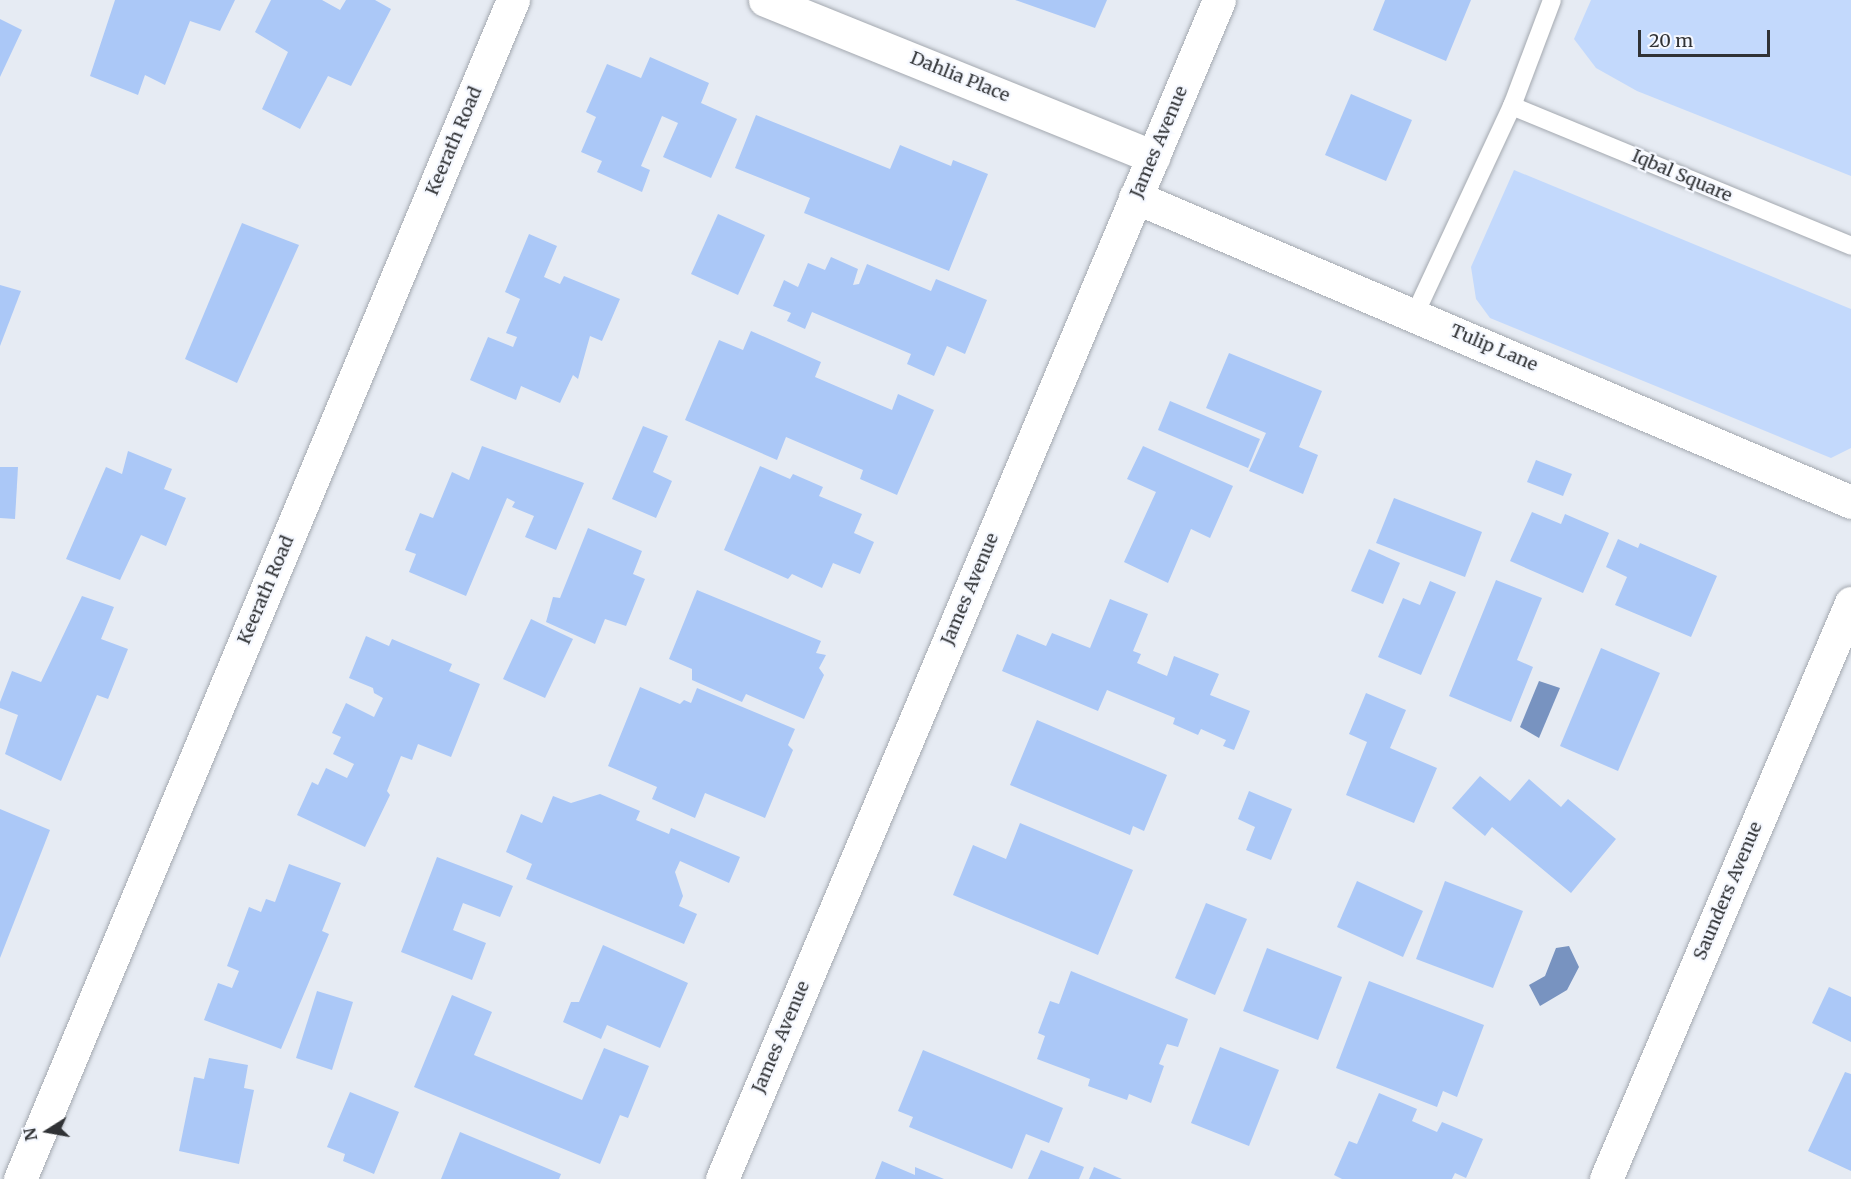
<!DOCTYPE html>
<html>
<head>
<meta charset="utf-8">
<style>
  body { margin:0 }
  #map { position:relative; width:1851px; height:1179px; overflow:hidden; background:#e6ebf3; font-family:Merriweather,serif }
  div>[style] { position:absolute }
  .green>* { inset:0; background:#c3d9fc }
  .water>* { inset:0; background:#7893c0 }
  .building>* { inset:0; background:#abc8f7 }
  .roads { filter:drop-shadow(0 0 2px #a4a9b0) drop-shadow(0 0 2px #a4a9b0) }
  .lane>* { height:18px; margin:-9px; padding:0 9px; transform-origin:9px; border-radius:9px; background:#fff }
  .street>* { height:33px; margin:-16.5px; padding:0 16.5px; transform-origin:16.5px; border-radius:16.5px; background:#fff }
  .secondary>* { height:33px; margin:-16.5px; padding:0 16.5px; transform-origin:16.5px; border-radius:16.5px; background:#fff }
  span { translate:-50% -50%; white-space:nowrap; text-align:center; line-height:1.15; -webkit-text-stroke:4.5px #f5f8ff; paint-order:stroke }
  .street-label { font-size:18px; color:#303235 }
  .north { position:absolute; left:18px; top:1101px; width:60px; height:60px; -webkit-text-stroke:4px #f5f8ff; paint-order:stroke; rotate:259deg; font-size:16px; font-weight:700; line-height:24px; text-align:center; color:#303235 }
  .north::after { content:''; display:block; margin:auto; width:21px; height:27px; background:#303235; clip-path:polygon(50% 0,100% 100%,50% 72%,0 100%) }
  .scale { position:absolute; left:1638px; top:30px; width:132px; height:27px; box-sizing:border-box; border:3px solid #303235; border-top:0; padding-left:8px; font-size:18px; line-height:21px; white-space:nowrap; color:#303235; -webkit-text-stroke:4px #f5f8ff; paint-order:stroke }
</style>
</head>
<body>
<div id="map">
  <div class="green">
    <div style="clip-path:polygon(1591px 0,1851px 0,1851px 176px,1637px 91px,1596px 68px,1574px 39px)"></div>
    <div style="clip-path:polygon(1514px 170px,1851px 309px,1851px 448px,1831px 458px,1490px 318px,1476px 299px,1471px 267px)"></div>
  </div>
  <div class="water">
    <div style="clip-path:polygon(1539px 681px,1560px 688px,1539px 738px,1520px 727px)"></div>
    <div style="clip-path:polygon(1569px 946px,1579px 967px,1567px 990px,1540px 1006px,1529px 985px,1545px 976px,1556px 948px)"></div>
  </div>
  <div class="building">
    <div style="clip-path:polygon(115px 0,235px 0,220px 31px,190px 21px,165px 85px,145px 75px,138px 95px,90px 76px)"></div>
    <div style="clip-path:polygon(271px 0,322px 0,340px 10px,346px 0,375px 0,391px 9px,351px 86px,328px 76px,300px 129px,262px 109px,288px 52px,255px 32px)"></div>
    <div style="clip-path:polygon(1015px 0,1107px 0,1095px 28px)"></div>
    <div style="clip-path:polygon(1385px 0,1471px 0,1446px 61px,1373px 30px)"></div>
    <div style="clip-path:polygon(0 19px,22px 30px,0 77px)"></div>
    <div style="clip-path:polygon(650px 57px,709px 83px,701px 103px,737px 119px,711px 178px,663px 157px,678px 123px,662px 116px,641px 166px,650px 170px,642px 192px,597px 172px,602px 161px,581px 152px,596px 117px,586px 112px,607px 64px,641px 78px)"></div>
    <div style="clip-path:polygon(1351px 94px,1412px 120px,1386px 181px,1325px 155px)"></div>
    <div style="clip-path:polygon(756px 115px,890px 169px,900px 145px,951px 166px,953px 160px,988px 174px,949px 271px,804px 213px,810px 198px,735px 168px)"></div>
    <div style="clip-path:polygon(718px 214px,765px 235px,738px 295px,691px 274px)"></div>
    <div style="clip-path:polygon(242px 223px,299px 245px,237px 383px,185px 359px)"></div>
    <div style="clip-path:polygon(529px 234px,557px 246px,544px 277px,560px 284px,564px 276px,620px 299px,602px 341px,590px 336px,578px 379px,573px 375px,560px 403px,521px 386px,516px 400px,470px 380px,488px 337px,513px 347px,517px 337px,506px 333px,520px 299px,505px 292px)"></div>
    <div style="clip-path:polygon(831px 257px,858px 269px,853px 285px,859px 284px,867px 264px,931px 291px,936px 279px,987px 300px,965px 354px,947px 346px,934px 376px,907px 364px,911px 354px,812px 312px,805px 329px,787px 321px,791px 313px,773px 306px,784px 280px,798px 287px,808px 263px,825px 270px)"></div>
    <div style="clip-path:polygon(0 285px,21px 291px,0 346px)"></div>
    <div style="clip-path:polygon(751px 331px,821px 362px,815px 377px,892px 410px,898px 394px,934px 410px,897px 495px,860px 479px,863px 470px,786px 437px,777px 460px,685px 420px,719px 340px,743px 350px)"></div>
    <div style="clip-path:polygon(1229px 353px,1322px 391px,1299px 447px,1318px 455px,1303px 494px,1249px 471px,1266px 433px,1206px 408px)"></div>
    <div style="clip-path:polygon(1170px 401px,1260px 439px,1248px 468px,1158px 430px)"></div>
    <div style="clip-path:polygon(643px 426px,668px 436px,653px 472px,672px 481px,656px 518px,612px 499px)"></div>
    <div style="clip-path:polygon(482px 446px,584px 483px,556px 550px,525px 537px,534px 516px,512px 507px,515px 502px,507px 498px,466px 596px,409px 572px,416px 554px,405px 550px,420px 513px,433px 518px,452px 472px,469px 480px)"></div>
    <div style="clip-path:polygon(1143px 446px,1233px 486px,1210px 538px,1191px 529px,1168px 583px,1124px 562px,1156px 492px,1127px 479px)"></div>
    <div style="clip-path:polygon(128px 451px,172px 469px,164px 489px,186px 498px,166px 546px,141px 535px,120px 580px,66px 559px,106px 467px,122px 474px)"></div>
    <div style="clip-path:polygon(1536px 460px,1572px 474px,1563px 496px,1527px 482px)"></div>
    <div style="clip-path:polygon(760px 466px,790px 479px,793px 474px,823px 487px,819px 496px,862px 514px,854px 533px,874px 542px,860px 574px,833px 563px,822px 588px,792px 574px,788px 579px,724px 550px)"></div>
    <div style="clip-path:polygon(0 467px,18px 467px,15px 519px,0 518px)"></div>
    <div style="clip-path:polygon(1394px 498px,1482px 532px,1465px 577px,1376px 543px)"></div>
    <div style="clip-path:polygon(1532px 512px,1561px 524px,1565px 514px,1609px 533px,1583px 593px,1510px 561px)"></div>
    <div style="clip-path:polygon(588px 528px,642px 551px,633px 574px,645px 579px,626px 626px,605px 619px,595px 644px,546px 622px,553px 597px,560px 598px)"></div>
    <div style="clip-path:polygon(1618px 539px,1638px 548px,1640px 543px,1717px 576px,1691px 637px,1615px 605px,1627px 577px,1606px 567px)"></div>
    <div style="clip-path:polygon(1369px 549px,1400px 563px,1383px 604px,1351px 591px)"></div>
    <div style="clip-path:polygon(1496px 580px,1542px 598px,1517px 660px,1533px 667px,1511px 722px,1449px 696px)"></div>
    <div style="clip-path:polygon(1430px 581px,1456px 592px,1421px 675px,1378px 657px,1403px 598px,1420px 605px)"></div>
    <div style="clip-path:polygon(697px 590px,821px 641px,816px 653px,826px 655px,819px 668px,824px 675px,804px 719px,746px 694px,742px 702px,692px 680px,692px 669px,669px 659px)"></div>
    <div style="clip-path:polygon(82px 596px,114px 607px,101px 639px,128px 649px,108px 699px,97px 695px,61px 781px,5px 754px,18px 715px,0 708px,0 702px,12px 671px,41px 682px)"></div>
    <div style="clip-path:polygon(1110px 599px,1148px 614px,1133px 651px,1141px 654px,1137px 663px,1167px 676px,1174px 656px,1219px 674px,1210px 695px,1250px 711px,1234px 750px,1223px 746px,1226px 740px,1201px 729px,1198px 735px,1173px 724px,1175px 718px,1107px 690px,1098px 711px,1002px 671px,1017px 634px,1046px 646px,1052px 633px,1090px 648px)"></div>
    <div style="clip-path:polygon(531px 619px,573px 639px,545px 698px,503px 679px)"></div>
    <div style="clip-path:polygon(366px 636px,389px 646px,392px 639px,452px 664px,449px 671px,480px 684px,451px 757px,418px 744px,412px 760px,401px 756px,387px 791px,390px 795px,365px 847px,297px 815px,312px 782px,318px 785px,326px 768px,347px 778px,354px 764px,333px 754px,341px 737px,332px 733px,346px 703px,374px 717px,383px 698px,374px 693px,373px 688px,349px 678px)"></div>
    <div style="clip-path:polygon(1601px 648px,1660px 673px,1618px 771px,1560px 746px)"></div>
    <div style="clip-path:polygon(640px 687px,680px 704px,684px 700px,691px 703px,697px 688px,795px 729px,788px 745px,793px 750px,765px 818px,705px 793px,695px 818px,652px 799px,657px 787px,608px 766px)"></div>
    <div style="clip-path:polygon(1366px 693px,1406px 710px,1390px 748px,1437px 768px,1414px 823px,1346px 795px,1367px 742px,1349px 734px)"></div>
    <div style="clip-path:polygon(1037px 720px,1167px 775px,1144px 831px,1133px 826px,1130px 835px,1010px 785px)"></div>
    <div style="clip-path:polygon(1480px 776px,1510px 801px,1529px 779px,1561px 807px,1568px 799px,1616px 839px,1571px 893px,1492px 827px,1485px 836px,1452px 808px)"></div>
    <div style="clip-path:polygon(1249px 791px,1292px 809px,1271px 860px,1246px 850px,1255px 827px,1238px 819px)"></div>
    <div style="clip-path:polygon(600px 794px,640px 811px,636px 820px,669px 834px,671px 828px,740px 857px,729px 883px,680px 861px,675px 872px,683px 896px,679px 906px,697px 914px,684px 944px,526px 879px,532px 864px,506px 852px,521px 814px,542px 823px,553px 796px,571px 803px)"></div>
    <div style="clip-path:polygon(0 809px,50px 830px,0 958px)"></div>
    <div style="clip-path:polygon(1020px 823px,1133px 870px,1098px 955px,953px 895px,973px 845px,1006px 859px)"></div>
    <div style="clip-path:polygon(437px 857px,513px 886px,500px 917px,463px 903px,453px 930px,486px 943px,472px 980px,401px 952px)"></div>
    <div style="clip-path:polygon(289px 864px,341px 883px,322px 931px,329px 934px,281px 1049px,204px 1020px,218px 983px,232px 988px,239px 971px,227px 966px,249px 907px,261px 912px,266px 899px,275px 902px)"></div>
    <div style="clip-path:polygon(1357px 881px,1423px 911px,1403px 957px,1337px 927px)"></div>
    <div style="clip-path:polygon(1445px 881px,1523px 911px,1493px 988px,1416px 959px)"></div>
    <div style="clip-path:polygon(1206px 903px,1247px 919px,1215px 995px,1175px 978px)"></div>
    <div style="clip-path:polygon(603px 945px,688px 983px,660px 1048px,607px 1025px,601px 1039px,563px 1022px,571px 1002px,579px 1002px)"></div>
    <div style="clip-path:polygon(1267px 948px,1342px 977px,1318px 1040px,1243px 1011px)"></div>
    <div style="clip-path:polygon(1071px 971px,1188px 1019px,1178px 1047px,1167px 1044px,1159px 1064px,1164px 1066px,1151px 1103px,1129px 1094px,1127px 1100px,1088px 1086px,1090px 1079px,1037px 1059px,1045px 1036px,1038px 1033px,1050px 1001px,1059px 1004px)"></div>
    <div style="clip-path:polygon(1369px 981px,1484px 1025px,1457px 1097px,1443px 1091px,1437px 1107px,1336px 1068px)"></div>
    <div style="clip-path:polygon(1829px 987px,1851px 997px,1851px 1042px,1812px 1023px)"></div>
    <div style="clip-path:polygon(317px 991px,353px 1002px,332px 1070px,296px 1058px)"></div>
    <div style="clip-path:polygon(452px 995px,492px 1012px,474px 1055px,582px 1100px,604px 1048px,649px 1066px,628px 1118px,620px 1115px,600px 1164px,414px 1087px)"></div>
    <div style="clip-path:polygon(1220px 1047px,1279px 1070px,1249px 1146px,1191px 1123px)"></div>
    <div style="clip-path:polygon(923px 1050px,1063px 1108px,1049px 1143px,1026px 1134px,1012px 1169px,909px 1127px,913px 1117px,898px 1111px)"></div>
    <div style="clip-path:polygon(209px 1058px,248px 1065px,244px 1088px,254px 1090px,239px 1164px,179px 1151px,194px 1077px,204px 1079px)"></div>
    <div style="clip-path:polygon(1845px 1072px,1851px 1074px,1851px 1171px,1808px 1151px)"></div>
    <div style="clip-path:polygon(350px 1092px,399px 1112px,374px 1174px,343px 1161px,345px 1154px,327px 1147px)"></div>
    <div style="clip-path:polygon(1379px 1093px,1417px 1109px,1412px 1121px,1437px 1132px,1442px 1122px,1483px 1139px,1466px 1178px,1455px 1173px,1452px 1179px,1342px 1179px,1334px 1175px,1349px 1141px,1357px 1144px)"></div>
    <div style="clip-path:polygon(460px 1132px,561px 1174px,559px 1179px,441px 1179px)"></div>
    <div style="clip-path:polygon(1041px 1150px,1084px 1167px,1079px 1179px,1028px 1179px)"></div>
    <div style="clip-path:polygon(882px 1161px,915px 1175px,915px 1167px,944px 1179px,875px 1179px)"></div>
    <div style="clip-path:polygon(1094px 1167px,1122px 1179px,1089px 1179px)"></div>
  </div>
  <div class="roads">
    <div class="lane">
      <div style="left:1512px;top:106px;width:367px;rotate:22.4deg"></div>
      <div style="left:1415px;top:314px;width:230px;rotate:-65deg"></div>
      <div style="left:1512px;top:106px;width:113px;rotate:-69.3deg"></div>
    </div>
    <div class="street">
      <div style="left:765px;top:0;width:419px;rotate:22deg"></div>
      <div style="left:1135px;top:197px;width:778px;rotate:23.07deg"></div>
      <div style="left:20px;top:1179px;width:1278px;rotate:-67.31deg"></div>
      <div style="left:722px;top:1179px;width:1279px;rotate:-67.14deg"></div>
    </div>
    <div class="secondary">
      <div style="left:1606px;top:1179px;width:626px;rotate:-66.96deg"></div>
    </div>
  </div>
  <div class="street-label">
    <span style="left:960px;top:77px;rotate:22deg">Dahlia Place</span>
    <span style="left:454px;top:141px;rotate:-67deg">Keerath Road</span>
    <span style="left:1159px;top:142px;rotate:-67deg">James Avenue</span>
    <span style="left:1682px;top:176px;rotate:23deg">Iqbal Square</span>
    <span style="left:1494px;top:348px;rotate:23deg">Tulip Lane</span>
    <span style="left:970px;top:589px;rotate:-67deg">James Avenue</span>
    <span style="left:266px;top:590px;rotate:-67deg">Keerath Road</span>
    <span style="left:1728px;top:891px;rotate:-67deg">Saunders Avenue</span>
    <span style="left:781px;top:1037px;rotate:-67deg">James Avenue</span>
  </div>
  <div class="north">N</div>
  <div class="scale">20 m</div>
</div>
</body>
</html>
